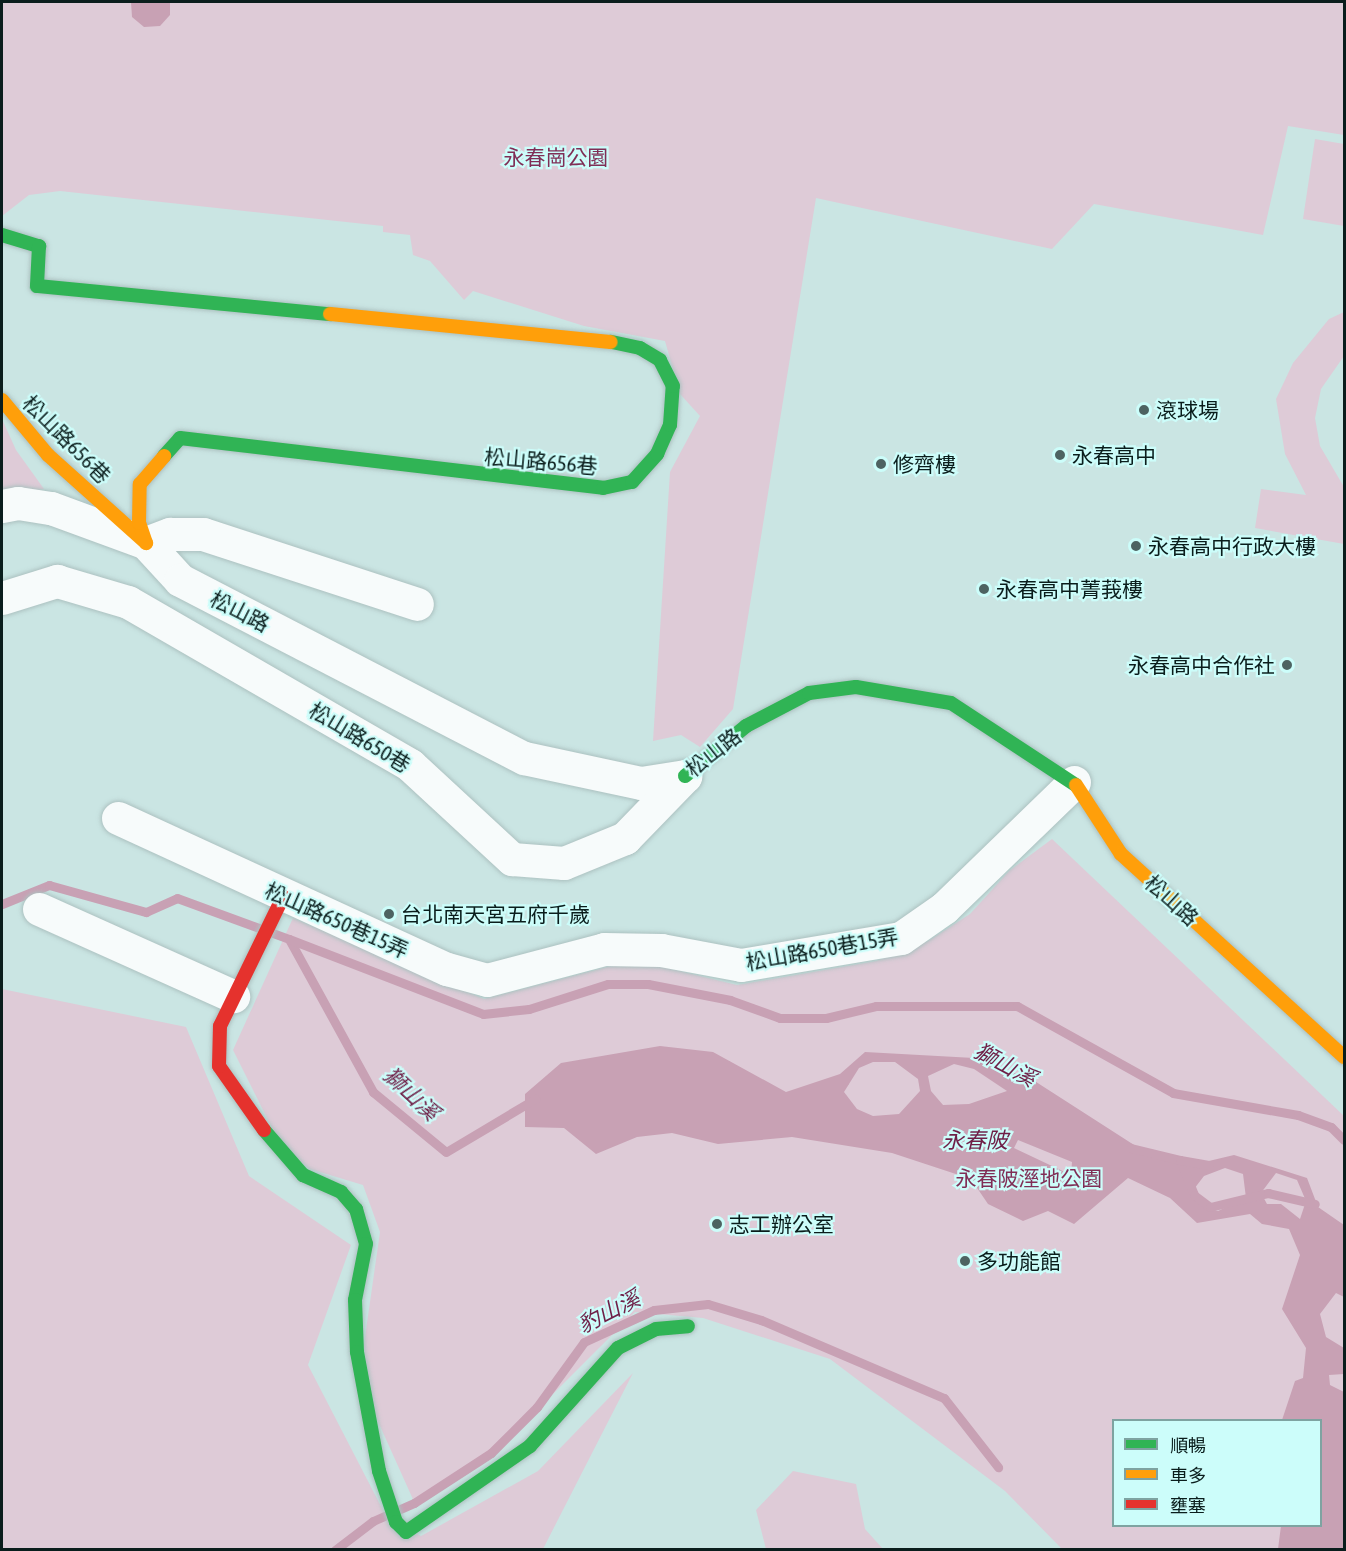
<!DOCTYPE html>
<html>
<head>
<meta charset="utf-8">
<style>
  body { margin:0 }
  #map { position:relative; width:1346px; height:1551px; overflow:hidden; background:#cae5e3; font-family:"Asap Condensed","Noto Sans TC",sans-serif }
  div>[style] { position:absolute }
  .green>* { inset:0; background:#decbd7 }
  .water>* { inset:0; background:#c8a1b4 }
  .stream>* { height:9px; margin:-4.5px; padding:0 4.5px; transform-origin:4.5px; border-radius:4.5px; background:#c8a1b4 }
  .roads { filter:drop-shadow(0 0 2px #acc1c0) drop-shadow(0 0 2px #acc1c0) }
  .street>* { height:33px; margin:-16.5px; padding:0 16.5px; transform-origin:16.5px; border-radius:16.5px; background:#f7fbfb }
  .fast>* { height:14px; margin:-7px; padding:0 7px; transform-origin:7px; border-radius:7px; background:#30b455 }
  .slow>* { height:14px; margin:-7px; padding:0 7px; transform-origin:7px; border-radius:7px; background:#ff9f0a }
  .jam>* { height:14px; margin:-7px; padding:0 7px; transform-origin:7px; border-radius:7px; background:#e5322d }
  .dots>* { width:16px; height:16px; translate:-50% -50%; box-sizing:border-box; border:3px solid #ccfdfa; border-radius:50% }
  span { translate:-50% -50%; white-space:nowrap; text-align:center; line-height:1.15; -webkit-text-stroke:4.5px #ccfdfa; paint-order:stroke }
  .park-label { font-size:21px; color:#802e56 }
  .poi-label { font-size:21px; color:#0a1d1c }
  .left { translate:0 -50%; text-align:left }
  .right { translate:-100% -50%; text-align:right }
  .street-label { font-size:21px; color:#0a1d1c }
  .water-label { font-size:22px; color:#6f1f47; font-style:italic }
  .frame { position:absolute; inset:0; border:3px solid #0a1d1c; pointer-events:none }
  .legend { position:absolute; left:1112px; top:1419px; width:210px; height:108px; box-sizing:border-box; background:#ccfdfa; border:2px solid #7ea3a1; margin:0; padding:8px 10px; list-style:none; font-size:18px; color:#0a1d1c }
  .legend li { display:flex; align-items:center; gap:12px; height:30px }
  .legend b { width:30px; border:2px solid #7ea3a1 }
</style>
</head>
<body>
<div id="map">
  <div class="green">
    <div style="clip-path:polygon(2px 2px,1344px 2px,1344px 135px,1288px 126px,1263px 235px,1094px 204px,1052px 249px,816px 198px,733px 709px,700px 747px,681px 735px,653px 741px,670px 472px,700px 416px,680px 394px,665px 341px,584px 326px,473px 291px,464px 300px,430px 261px,413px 255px,410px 235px,383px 232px,383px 226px,60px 191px,29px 195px,2px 216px)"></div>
    <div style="clip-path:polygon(1315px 139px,1344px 144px,1344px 226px,1303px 219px)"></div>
    <div style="clip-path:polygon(1344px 312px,1344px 356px,1321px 389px,1315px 418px,1320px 446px,1344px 487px,1344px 544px,1255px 528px,1261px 489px,1306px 495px,1285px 454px,1276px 399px,1293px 363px,1329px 319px)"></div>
    <div style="clip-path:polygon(2px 419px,16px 450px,44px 489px,2px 495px)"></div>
    <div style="clip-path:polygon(evenodd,1052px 839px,1344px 1116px,1344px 1549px,1062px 1549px,1005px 1491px,830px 1359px,703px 1318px,635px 1312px,482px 1465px,416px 1506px,367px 1397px,364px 1344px,380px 1232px,363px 1185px,310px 1169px,280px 1144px,233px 1050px,293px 918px,484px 999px,611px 966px,647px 963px,737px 985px,876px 961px,928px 941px,970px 914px,1009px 871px,1052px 839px,1114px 1420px,1320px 1420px,1320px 1526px,1114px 1526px,1114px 1420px)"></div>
    <div style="clip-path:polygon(2px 989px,186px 1027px,249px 1176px,351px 1245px,308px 1365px,387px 1518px,421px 1536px,538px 1471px,633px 1373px,543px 1549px,2px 1549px)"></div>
    <div style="clip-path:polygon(793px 1471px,856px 1484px,865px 1529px,883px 1549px,766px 1549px,756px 1510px)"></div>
  </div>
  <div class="water">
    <div style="clip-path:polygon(131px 2px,170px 2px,170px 15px,160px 26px,144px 27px,132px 17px)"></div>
    <div style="clip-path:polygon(evenodd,660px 1046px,713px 1052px,786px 1092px,840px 1074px,865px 1052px,974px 1058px,1033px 1080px,1145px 1152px,1192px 1165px,1234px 1155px,1307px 1178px,1318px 1207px,1344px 1225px,1344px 1297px,1336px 1293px,1320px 1314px,1326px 1337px,1344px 1348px,1344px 1374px,1329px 1375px,1330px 1385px,1344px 1392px,1344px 1549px,1278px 1549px,1281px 1526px,1320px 1526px,1320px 1420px,1282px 1420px,1295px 1381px,1303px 1378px,1306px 1348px,1282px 1309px,1300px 1255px,1289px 1229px,1262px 1224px,1250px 1214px,1197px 1223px,1170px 1198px,1128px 1178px,1074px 1224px,1048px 1211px,1023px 1221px,988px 1204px,971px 1179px,892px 1153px,792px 1137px,718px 1144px,672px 1133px,637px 1137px,596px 1154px,564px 1128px,525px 1127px,525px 1094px,561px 1063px,660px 1046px,873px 1062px,895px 1062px,918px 1079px,920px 1091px,899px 1114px,873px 1116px,857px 1109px,844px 1092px,859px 1068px,873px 1062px,660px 1046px,954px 1064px,974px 1069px,1007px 1091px,969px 1104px,943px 1105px,931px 1091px,928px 1076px,954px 1064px,660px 1046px,1018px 1140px,1072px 1162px,1071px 1175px,1014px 1148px,1018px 1140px,660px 1046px,1225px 1168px,1243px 1174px,1246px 1198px,1218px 1211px,1206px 1208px,1193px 1197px,1194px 1189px,1204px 1176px,1225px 1168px,660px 1046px,1276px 1173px,1297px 1180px,1306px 1201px,1300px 1219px,1281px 1204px,1267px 1204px,1261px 1193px,1276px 1173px)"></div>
  </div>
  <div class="stream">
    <div style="left:2px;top:904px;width:51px;rotate:-22deg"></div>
    <div style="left:49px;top:885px;width:101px;rotate:15.6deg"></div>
    <div style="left:146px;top:912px;width:34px;rotate:-24deg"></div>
    <div style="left:177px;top:898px;width:119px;rotate:20.1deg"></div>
    <div style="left:289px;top:939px;width:175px;rotate:61.2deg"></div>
    <div style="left:373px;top:1092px;width:94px;rotate:39.4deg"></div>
    <div style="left:446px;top:1152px;width:104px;rotate:-30.8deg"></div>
    <div style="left:289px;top:939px;width:208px;rotate:21.1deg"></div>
    <div style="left:483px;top:1014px;width:46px;rotate:-6.2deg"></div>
    <div style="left:529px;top:1009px;width:83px;rotate:-17.6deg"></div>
    <div style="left:608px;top:984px;width:40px"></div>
    <div style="left:648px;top:984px;width:84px;rotate:11deg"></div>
    <div style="left:730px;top:1000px;width:53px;rotate:19.8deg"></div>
    <div style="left:780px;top:1018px;width:46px"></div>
    <div style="left:826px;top:1018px;width:51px;rotate:-13.5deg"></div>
    <div style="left:876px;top:1006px;width:141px"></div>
    <div style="left:1017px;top:1006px;width:179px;rotate:29.1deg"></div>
    <div style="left:1173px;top:1093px;width:127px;rotate:10deg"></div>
    <div style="left:1298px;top:1115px;width:35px;rotate:20deg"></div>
    <div style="left:1331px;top:1127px;width:18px;rotate:45deg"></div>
    <div style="left:1131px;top:1148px;width:50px;rotate:13.8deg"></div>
    <div style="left:1180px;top:1160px;width:38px;rotate:68deg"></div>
    <div style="left:1194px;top:1195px;width:20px;rotate:37deg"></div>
    <div style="left:1210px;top:1207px;width:60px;rotate:-13.6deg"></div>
    <div style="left:1268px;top:1193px;width:48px;rotate:13.2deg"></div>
    <div style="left:1180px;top:1160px;width:29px;rotate:10deg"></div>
    <div style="left:335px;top:1550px;width:48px;rotate:-37.3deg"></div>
    <div style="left:373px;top:1521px;width:45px;rotate:-23.7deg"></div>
    <div style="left:414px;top:1503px;width:92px;rotate:-33deg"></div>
    <div style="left:491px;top:1453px;width:65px;rotate:-45deg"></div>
    <div style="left:537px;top:1407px;width:80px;rotate:-54.1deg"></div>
    <div style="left:584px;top:1342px;width:77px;rotate:-24.6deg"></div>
    <div style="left:654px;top:1310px;width:54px;rotate:-6.3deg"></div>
    <div style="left:708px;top:1304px;width:55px;rotate:16.8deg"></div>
    <div style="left:761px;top:1320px;width:199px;rotate:23.1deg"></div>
    <div style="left:944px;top:1398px;width:88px;rotate:52deg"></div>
  </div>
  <div class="roads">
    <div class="street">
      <div style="left:2px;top:506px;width:16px;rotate:-11deg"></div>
      <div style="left:18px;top:503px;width:33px;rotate:9deg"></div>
      <div style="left:51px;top:508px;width:101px;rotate:20.2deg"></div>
      <div style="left:146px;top:543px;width:50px;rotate:47.4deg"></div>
      <div style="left:180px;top:580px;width:387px;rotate:27.4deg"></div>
      <div style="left:524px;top:758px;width:120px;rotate:12.1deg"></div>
      <div style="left:641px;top:783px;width:45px;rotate:-9deg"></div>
      <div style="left:146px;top:543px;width:26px;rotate:-21deg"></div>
      <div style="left:170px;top:534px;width:33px"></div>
      <div style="left:203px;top:534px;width:225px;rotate:18.1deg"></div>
      <div style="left:2px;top:598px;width:58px;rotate:-17.2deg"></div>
      <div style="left:57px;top:581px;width:74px;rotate:16.5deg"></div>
      <div style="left:128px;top:602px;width:326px;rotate:30deg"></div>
      <div style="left:410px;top:765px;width:139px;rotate:42.7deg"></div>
      <div style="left:512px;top:859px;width:52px;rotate:4.4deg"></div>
      <div style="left:564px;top:863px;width:66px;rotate:-22.3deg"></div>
      <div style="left:625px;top:838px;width:86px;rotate:-45.9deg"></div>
      <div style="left:118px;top:818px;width:362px;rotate:24.7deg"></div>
      <div style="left:447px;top:969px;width:41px;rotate:15.4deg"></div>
      <div style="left:487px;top:980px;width:121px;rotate:-14.8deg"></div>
      <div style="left:604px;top:949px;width:57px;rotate:1deg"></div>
      <div style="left:661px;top:950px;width:81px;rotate:10.6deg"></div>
      <div style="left:741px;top:965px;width:162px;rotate:-9.6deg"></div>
      <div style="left:901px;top:938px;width:52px;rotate:-34.9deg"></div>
      <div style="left:944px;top:908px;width:181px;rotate:-44.1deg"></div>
      <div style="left:39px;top:909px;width:213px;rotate:24.2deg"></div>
    </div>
    <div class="fast">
      <div style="left:2px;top:235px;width:39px;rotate:17deg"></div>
      <div style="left:39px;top:246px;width:40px;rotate:92.9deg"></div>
      <div style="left:37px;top:286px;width:294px;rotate:5.5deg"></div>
      <div style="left:164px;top:456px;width:24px;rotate:-48deg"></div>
      <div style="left:180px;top:438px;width:426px;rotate:6.7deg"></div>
      <div style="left:603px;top:488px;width:30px;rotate:-12deg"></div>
      <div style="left:632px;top:482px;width:38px;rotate:-48deg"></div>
      <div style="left:657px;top:454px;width:32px;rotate:-66deg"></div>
      <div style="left:670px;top:425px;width:39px;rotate:-86deg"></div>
      <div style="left:673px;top:386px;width:29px;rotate:-117deg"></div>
      <div style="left:660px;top:360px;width:23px;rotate:-149deg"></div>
      <div style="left:640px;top:348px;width:30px;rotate:-168deg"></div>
      <div style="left:685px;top:776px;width:79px;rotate:-39.3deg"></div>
      <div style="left:746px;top:726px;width:71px;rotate:-27.6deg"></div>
      <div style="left:809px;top:693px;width:47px;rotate:-7.3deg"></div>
      <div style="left:856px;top:687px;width:96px;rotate:9.6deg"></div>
      <div style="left:951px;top:703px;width:149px;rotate:33.3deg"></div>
      <div style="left:264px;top:1130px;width:60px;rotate:49.1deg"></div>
      <div style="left:303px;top:1175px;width:42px;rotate:24.1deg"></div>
      <div style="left:341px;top:1192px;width:23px;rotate:49deg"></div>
      <div style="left:356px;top:1209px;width:36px;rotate:74deg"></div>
      <div style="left:366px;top:1244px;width:57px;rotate:101.1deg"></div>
      <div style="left:355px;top:1300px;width:52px;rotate:87.8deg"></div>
      <div style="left:357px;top:1352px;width:121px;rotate:79.5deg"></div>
      <div style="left:379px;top:1471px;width:54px;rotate:71.6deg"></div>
      <div style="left:396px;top:1522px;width:14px;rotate:45deg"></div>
      <div style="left:406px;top:1532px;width:151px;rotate:-34.7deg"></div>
      <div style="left:530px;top:1446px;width:132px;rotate:-48.1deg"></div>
      <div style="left:618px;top:1348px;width:42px;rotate:-26.6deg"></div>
      <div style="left:656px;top:1329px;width:32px;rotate:-5deg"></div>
    </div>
    <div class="slow">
      <div style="left:330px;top:314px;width:282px;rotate:5.7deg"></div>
      <div style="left:2px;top:400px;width:72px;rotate:50.1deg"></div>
      <div style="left:48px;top:455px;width:132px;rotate:41.9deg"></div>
      <div style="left:146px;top:543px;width:21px;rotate:-109deg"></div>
      <div style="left:139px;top:523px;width:39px;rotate:-89deg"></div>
      <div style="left:140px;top:484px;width:37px;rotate:-49deg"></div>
      <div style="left:1076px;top:785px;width:82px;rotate:56.9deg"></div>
      <div style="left:1121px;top:854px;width:302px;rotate:42.3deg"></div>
    </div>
    <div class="jam">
      <div style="left:264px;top:1130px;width:78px;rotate:-125.1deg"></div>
      <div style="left:219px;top:1066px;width:40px;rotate:-88.6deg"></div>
      <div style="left:220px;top:1026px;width:144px;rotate:-64deg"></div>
    </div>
  </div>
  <div class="dots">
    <div style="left:1144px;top:410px;background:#4d6362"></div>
    <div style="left:1060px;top:455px;background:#4d6362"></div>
    <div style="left:881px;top:464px;background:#4d6362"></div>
    <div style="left:1136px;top:546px;background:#4d6362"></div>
    <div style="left:984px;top:589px;background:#4d6362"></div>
    <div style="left:1287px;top:665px;background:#4d6362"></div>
    <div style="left:389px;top:914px;background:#4d6362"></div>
    <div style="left:717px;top:1224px;background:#4d6362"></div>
    <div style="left:965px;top:1261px;background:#4d6362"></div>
  </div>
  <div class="park-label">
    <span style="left:556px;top:157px">永春崗公園</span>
    <span style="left:1029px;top:1178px">永春陂溼地公園</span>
  </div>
  <div class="poi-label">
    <span class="left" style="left:1156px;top:410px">滾球場</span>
    <span class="left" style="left:1072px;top:455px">永春高中</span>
    <span class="left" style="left:893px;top:464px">修齊樓</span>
    <span class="left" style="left:1148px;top:546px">永春高中行政大樓</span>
    <span class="left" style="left:996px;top:589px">永春高中菁莪樓</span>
    <span class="right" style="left:1275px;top:665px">永春高中合作社</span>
    <span class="left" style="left:401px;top:914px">台北南天宮五府千歲</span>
    <span class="left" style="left:729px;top:1224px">志工辦公室</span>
    <span class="left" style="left:977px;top:1261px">多功能館</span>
  </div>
  <div class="street-label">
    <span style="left:67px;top:439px;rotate:45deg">松山路656巷</span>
    <span style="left:541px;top:461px;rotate:5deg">松山路656巷</span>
    <span style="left:240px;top:611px;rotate:27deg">松山路</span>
    <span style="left:360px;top:737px;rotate:31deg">松山路650巷</span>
    <span style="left:713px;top:752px;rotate:-38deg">松山路</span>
    <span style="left:1172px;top:900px;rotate:42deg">松山路</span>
    <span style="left:337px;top:920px;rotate:24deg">松山路650巷15弄</span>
    <span style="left:822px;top:949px;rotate:-10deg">松山路650巷15弄</span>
  </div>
  <div class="water-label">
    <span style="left:1005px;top:1065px;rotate:28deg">獅山溪</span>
    <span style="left:411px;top:1094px;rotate:43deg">獅山溪</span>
    <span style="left:975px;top:1141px">永春陂</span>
    <span style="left:609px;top:1312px;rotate:-27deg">豹山溪</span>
  </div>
  <div class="frame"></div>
  <ul class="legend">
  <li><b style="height:8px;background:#30b455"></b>順暢</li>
  <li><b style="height:8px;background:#ff9f0a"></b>車多</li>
  <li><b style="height:8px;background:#e5322d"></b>壅塞</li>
  </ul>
</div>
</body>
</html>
